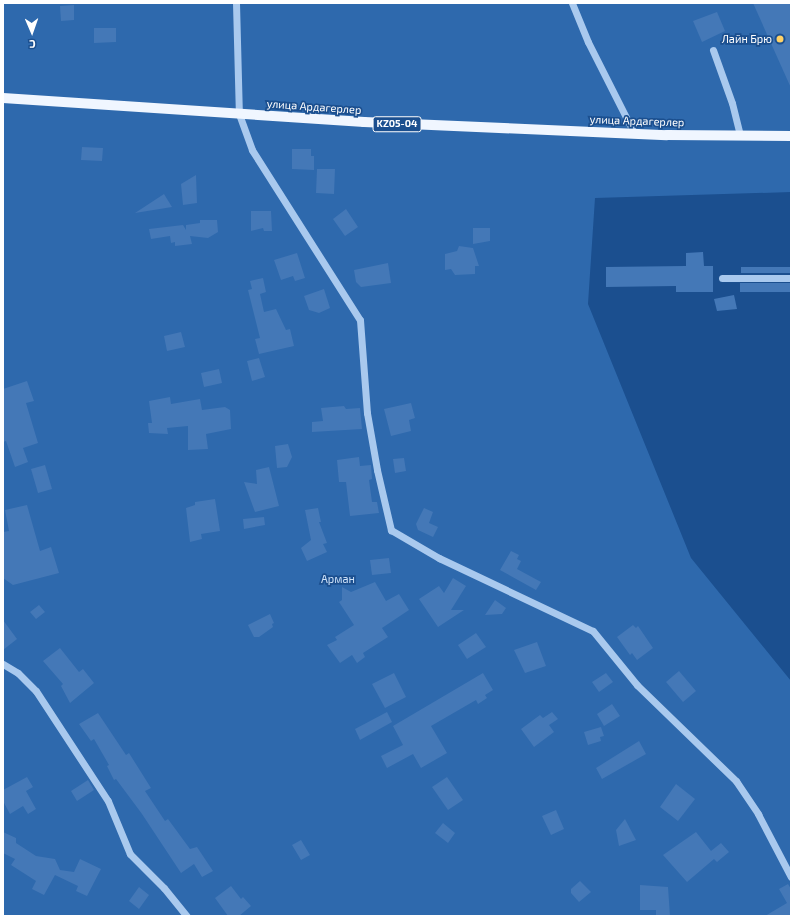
<!DOCTYPE html>
<html>
<head>
<meta charset="utf-8">
<style>
  body { margin:0 }
  #map { position:relative; width:794px; height:919px; overflow:hidden; background:#1b4f8f; font-family:"Exo 2",sans-serif }
  div>[style] { position:absolute }
  .green>* { inset:0; background:#2e69ad }
  .building>* { inset:0; background:#4478b7 }
  .minor>* { height:7px; margin:-3.5px; padding:0 3.5px; transform-origin:3.5px; border-radius:3.5px; background:#a9c9ee }
  .major>* { height:10px; margin:-5px; padding:0 5px; transform-origin:5px; border-radius:5px; background:#f0f6ff }
  .dots>* { width:11px; height:11px; translate:-50% -50%; box-sizing:border-box; border:2px solid #1b4f8f; border-radius:50% }
  span { translate:-50% -50%; white-space:nowrap; text-align:center; line-height:1.15; -webkit-text-stroke:3.5px #1b4f8f; paint-order:stroke }
  .shield-label span { padding:1px 3px; background:#1b4f8f; border:1px solid; border-radius:3px; -webkit-text-stroke-width:0 }
  .shield-label { font-size:10px; color:#fff; font-weight:700 }
  .poi-label { font-size:11px; color:#fff }
  .right { translate:-100% -50%; text-align:right }
  .street-label { font-size:11px; color:#fff }
  .park-label { font-size:11px; color:#cfe3fa }
  .frame { position:absolute; inset:0; border:4px solid #fff; pointer-events:none }
  .north { position:absolute; left:12px; top:12px; width:40px; height:40px; -webkit-text-stroke:3px #1b4f8f; paint-order:stroke; rotate:178deg; font-size:11px; font-weight:700; line-height:16px; text-align:center; color:#fff }
  .north::after { content:''; display:block; margin:auto; width:14px; height:18px; background:#fff; clip-path:polygon(50% 0,100% 100%,50% 72%,0 100%) }
</style>
</head>
<body>
<div id="map">
  <div class="green">
    <div style="clip-path:polygon(3px 3px,791px 3px,791px 192px,595px 198px,588px 304px,691px 558px,791px 681px,791px 916px,3px 916px)"></div>
  </div>
  <div class="building">
    <div style="clip-path:polygon(753px 3px,791px 3px,791px 88px)"></div>
    <div style="clip-path:polygon(74px 5px,74px 20px,61px 21px,60px 6px)"></div>
    <div style="clip-path:polygon(717px 12px,725px 31px,702px 42px,693px 21px)"></div>
    <div style="clip-path:polygon(94px 28px,116px 28px,116px 42px,94px 43px)"></div>
    <div style="clip-path:polygon(82px 147px,103px 148px,102px 161px,81px 160px)"></div>
    <div style="clip-path:polygon(292px 149px,311px 149px,311px 156px,314px 156px,314px 170px,292px 169px)"></div>
    <div style="clip-path:polygon(317px 169px,335px 169px,334px 194px,316px 193px)"></div>
    <div style="clip-path:polygon(196px 175px,197px 203px,183px 205px,181px 184px)"></div>
    <div style="clip-path:polygon(164px 194px,172px 207px,135px 213px)"></div>
    <div style="clip-path:polygon(346px 209px,358px 227px,345px 236px,333px 219px)"></div>
    <div style="clip-path:polygon(251px 211px,271px 211px,272px 231px,264px 231px,263px 228px,251px 231px)"></div>
    <div style="clip-path:polygon(200px 220px,217px 220px,218px 232px,208px 238px,190px 236px,192px 244px,175px 246px,175px 242px,171px 243px,170px 236px,151px 239px,149px 229px,183px 225px,186px 230px,186px 225px,200px 223px)"></div>
    <div style="clip-path:polygon(473px 228px,490px 228px,490px 241px,473px 244px)"></div>
    <div style="clip-path:polygon(459px 246px,473px 248px,479px 266px,475px 266px,475px 274px,455px 275px,451px 269px,445px 270px,445px 254px,457px 251px)"></div>
    <div style="clip-path:polygon(703px 252px,704px 266px,713px 266px,713px 292px,676px 292px,676px 286px,606px 287px,606px 267px,686px 266px,686px 253px)"></div>
    <div style="clip-path:polygon(297px 253px,305px 278px,295px 281px,293px 276px,281px 280px,274px 260px)"></div>
    <div style="clip-path:polygon(388px 263px,391px 283px,361px 287px,356px 282px,354px 270px)"></div>
    <div style="clip-path:polygon(741px 267px,790px 267px,790px 273px,741px 273px)"></div>
    <div style="clip-path:polygon(263px 278px,266px 292px,260px 294px,264px 312px,276px 309px,286px 330px,290px 329px,294px 346px,259px 354px,255px 339px,260px 338px,248px 290px,252px 289px,250px 281px)"></div>
    <div style="clip-path:polygon(740px 283px,790px 283px,790px 292px,740px 292px)"></div>
    <div style="clip-path:polygon(324px 289px,330px 308px,319px 313px,309px 310px,304px 296px)"></div>
    <div style="clip-path:polygon(734px 295px,737px 309px,717px 311px,714px 299px)"></div>
    <div style="clip-path:polygon(181px 332px,185px 347px,167px 351px,164px 336px)"></div>
    <div style="clip-path:polygon(259px 358px,265px 377px,252px 381px,247px 361px)"></div>
    <div style="clip-path:polygon(219px 369px,222px 383px,204px 387px,201px 373px)"></div>
    <div style="clip-path:polygon(27px 381px,34px 401px,26px 403px,38px 443px,23px 448px,28px 462px,15px 467px,6px 441px,3px 442px,3px 389px)"></div>
    <div style="clip-path:polygon(170px 397px,171px 404px,200px 399px,202px 410px,225px 407px,230px 410px,231px 429px,206px 434px,208px 449px,188px 450px,188px 426px,167px 428px,168px 434px,149px 433px,148px 423px,152px 423px,149px 401px)"></div>
    <div style="clip-path:polygon(411px 403px,415px 418px,409px 420px,411px 431px,391px 436px,384px 409px)"></div>
    <div style="clip-path:polygon(344px 406px,346px 409px,360px 408px,362px 429px,312px 432px,312px 422px,323px 421px,321px 408px)"></div>
    <div style="clip-path:polygon(288px 444px,292px 457px,287px 467px,277px 468px,275px 446px)"></div>
    <div style="clip-path:polygon(359px 457px,360px 466px,371px 465px,372px 479px,369px 480px,372px 502px,377px 502px,379px 513px,350px 516px,346px 482px,339px 482px,337px 460px)"></div>
    <div style="clip-path:polygon(404px 458px,406px 471px,395px 473px,393px 459px)"></div>
    <div style="clip-path:polygon(45px 465px,52px 489px,38px 493px,31px 469px)"></div>
    <div style="clip-path:polygon(269px 467px,279px 506px,255px 512px,244px 482px,257px 484px,256px 470px)"></div>
    <div style="clip-path:polygon(215px 499px,220px 531px,201px 534px,202px 539px,190px 542px,186px 508px,195px 505px,195px 502px)"></div>
    <div style="clip-path:polygon(27px 505px,40px 551px,51px 547px,59px 573px,13px 585px,3px 578px,3px 532px,9px 531px,5px 510px)"></div>
    <div style="clip-path:polygon(318px 508px,321px 522px,319px 522px,327px 543px,323px 544px,327px 552px,307px 561px,301px 548px,311px 540px,305px 510px)"></div>
    <div style="clip-path:polygon(424px 508px,433px 512px,429px 523px,438px 527px,433px 537px,418px 530px,416px 524px)"></div>
    <div style="clip-path:polygon(264px 517px,265px 525px,244px 529px,243px 519px)"></div>
    <div style="clip-path:polygon(511px 551px,519px 555px,517px 559px,521px 561px,517px 569px,541px 582px,536px 590px,500px 570px)"></div>
    <div style="clip-path:polygon(389px 558px,391px 573px,372px 575px,370px 560px)"></div>
    <div style="clip-path:polygon(453px 578px,466px 586px,451px 610px,464px 610px,438px 627px,419px 599px,439px 586px,444px 593px)"></div>
    <div style="clip-path:polygon(375px 582px,386px 601px,399px 594px,409px 610px,382px 628px,388px 637px,363px 653px,365px 657px,357px 663px,352px 655px,340px 663px,327px 645px,337px 640px,335px 637px,354px 625px,339px 602px,342px 600px,342px 587px,351px 592px)"></div>
    <div style="clip-path:polygon(495px 600px,506px 608px,502px 614px,485px 615px)"></div>
    <div style="clip-path:polygon(39px 605px,45px 612px,36px 619px,30px 612px)"></div>
    <div style="clip-path:polygon(270px 614px,274px 623px,272px 624px,273px 627px,259px 637px,254px 637px,248px 625px)"></div>
    <div style="clip-path:polygon(3px 620px,17px 639px,3px 650px)"></div>
    <div style="clip-path:polygon(633px 625px,636px 628px,638px 626px,653px 648px,637px 660px,632px 653px,630px 655px,617px 637px)"></div>
    <div style="clip-path:polygon(476px 633px,486px 647px,467px 659px,458px 645px)"></div>
    <div style="clip-path:polygon(537px 642px,546px 666px,525px 673px,514px 650px)"></div>
    <div style="clip-path:polygon(60px 648px,79px 672px,83px 669px,94px 683px,70px 703px,61px 686px,63px 684px,43px 661px)"></div>
    <div style="clip-path:polygon(679px 671px,696px 691px,683px 702px,666px 682px)"></div>
    <div style="clip-path:polygon(394px 673px,406px 697px,385px 708px,372px 684px)"></div>
    <div style="clip-path:polygon(483px 673px,493px 690px,485px 695px,487px 698px,478px 704px,476px 700px,431px 726px,447px 753px,421px 768px,413px 754px,387px 768px,381px 756px,403px 745px,393px 726px)"></div>
    <div style="clip-path:polygon(606px 673px,613px 682px,599px 692px,592px 682px)"></div>
    <div style="clip-path:polygon(612px 704px,620px 716px,604px 726px,597px 714px)"></div>
    <div style="clip-path:polygon(387px 712px,392px 722px,360px 740px,355px 729px)"></div>
    <div style="clip-path:polygon(552px 712px,558px 719px,549px 725px,554px 732px,534px 747px,521px 729px,540px 715px,543px 718px)"></div>
    <div style="clip-path:polygon(98px 713px,126px 755px,129px 753px,151px 788px,145px 791px,165px 821px,168px 819px,190px 849px,197px 847px,213px 871px,202px 877px,194px 864px,181px 873px,142px 814px,116px 779px,114px 780px,107px 766px,109px 765px,94px 739px,91px 741px,79px 724px)"></div>
    <div style="clip-path:polygon(601px 727px,604px 736px,600px 737px,601px 741px,588px 745px,584px 732px)"></div>
    <div style="clip-path:polygon(639px 741px,646px 754px,602px 779px,596px 768px)"></div>
    <div style="clip-path:polygon(27px 777px,33px 787px,26px 791px,36px 809px,28px 814px,23px 806px,10px 814px,3px 801px,3px 790px)"></div>
    <div style="clip-path:polygon(447px 777px,463px 800px,448px 810px,432px 787px)"></div>
    <div style="clip-path:polygon(88px 780px,94px 790px,77px 801px,71px 791px)"></div>
    <div style="clip-path:polygon(676px 784px,695px 799px,678px 821px,660px 807px)"></div>
    <div style="clip-path:polygon(556px 810px,564px 829px,551px 835px,542px 816px)"></div>
    <div style="clip-path:polygon(625px 819px,636px 840px,619px 846px,616px 830px)"></div>
    <div style="clip-path:polygon(443px 823px,455px 833px,448px 843px,435px 833px)"></div>
    <div style="clip-path:polygon(3px 832px,16px 838px,16px 843px,36px 856px,55px 859px,60px 870px,74px 872px,80px 859px,101px 869px,87px 896px,76px 891px,78px 886px,55px 875px,44px 895px,32px 889px,36px 881px,11px 865px,15px 859px,3px 853px)"></div>
    <div style="clip-path:polygon(696px 832px,711px 851px,721px 843px,729px 852px,717px 862px,714px 859px,687px 882px,663px 855px)"></div>
    <div style="clip-path:polygon(301px 840px,310px 855px,301px 860px,292px 845px)"></div>
    <div style="clip-path:polygon(580px 881px,591px 892px,579px 902px,571px 893px,571px 889px)"></div>
    <div style="clip-path:polygon(788px 884px,791px 889px,791px 916px,765px 916px,787px 903px,779px 889px)"></div>
    <div style="clip-path:polygon(640px 885px,668px 887px,670px 916px,656px 916px,656px 910px,640px 910px)"></div>
    <div style="clip-path:polygon(231px 886px,241px 899px,243px 897px,251px 906px,239px 916px,228px 916px,215px 898px)"></div>
    <div style="clip-path:polygon(139px 887px,149px 895px,139px 909px,129px 901px)"></div>
  </div>
  <div class="minor">
    <div style="left:236px;top:3px;width:111px;rotate:88.5deg"></div>
    <div style="left:239px;top:114px;width:38px;rotate:70deg"></div>
    <div style="left:252px;top:150px;width:201px;rotate:57.6deg"></div>
    <div style="left:360px;top:320px;width:93px;rotate:85.7deg"></div>
    <div style="left:367px;top:413px;width:58px;rotate:80deg"></div>
    <div style="left:377px;top:470px;width:62px;rotate:76.9deg"></div>
    <div style="left:391px;top:530px;width:56px;rotate:30.3deg"></div>
    <div style="left:439px;top:558px;width:170px;rotate:25.4deg"></div>
    <div style="left:593px;top:631px;width:70px;rotate:50.8deg"></div>
    <div style="left:637px;top:685px;width:138px;rotate:44.1deg"></div>
    <div style="left:736px;top:781px;width:40px;rotate:56deg"></div>
    <div style="left:758px;top:814px;width:71px;rotate:62.4deg"></div>
    <div style="left:572px;top:3px;width:42px;rotate:67.7deg"></div>
    <div style="left:588px;top:42px;width:102px;rotate:63.2deg"></div>
    <div style="left:713px;top:50px;width:56px;rotate:70.3deg"></div>
    <div style="left:732px;top:103px;width:34px;rotate:76deg"></div>
    <div style="left:722px;top:278px;width:69px"></div>
    <div style="left:3px;top:664px;width:17px;rotate:31deg"></div>
    <div style="left:18px;top:673px;width:25px;rotate:45deg"></div>
    <div style="left:36px;top:691px;width:131px;rotate:56.8deg"></div>
    <div style="left:108px;top:801px;width:57px;rotate:67.5deg"></div>
    <div style="left:130px;top:854px;width:48px;rotate:45deg"></div>
    <div style="left:164px;top:888px;width:36px;rotate:51deg"></div>
  </div>
  <div class="major">
    <div style="left:3px;top:98px;width:362px;rotate:3.8deg"></div>
    <div style="left:364px;top:122px;width:303px;rotate:2.5deg"></div>
    <div style="left:667px;top:135px;width:124px;rotate:0.5deg"></div>
  </div>
  <div class="dots">
    <div style="left:780px;top:39px;background:#ffd166"></div>
  </div>
  <div class="shield-label">
    <span style="left:397px;top:124px">KZ05-04</span>
  </div>
  <div class="poi-label">
    <span class="right" style="left:772px;top:39px">Лайн Брю</span>
  </div>
  <div class="street-label">
    <span style="left:314px;top:107px;rotate:4deg">улица Ардагерлер</span>
    <span style="left:637px;top:121px;rotate:2deg">улица Ардагерлер</span>
  </div>
  <div class="park-label">
    <span style="left:338px;top:579px">Арман</span>
  </div>
  <div class="frame"></div>
  <div class="north">С</div>
</div>
</body>
</html>
